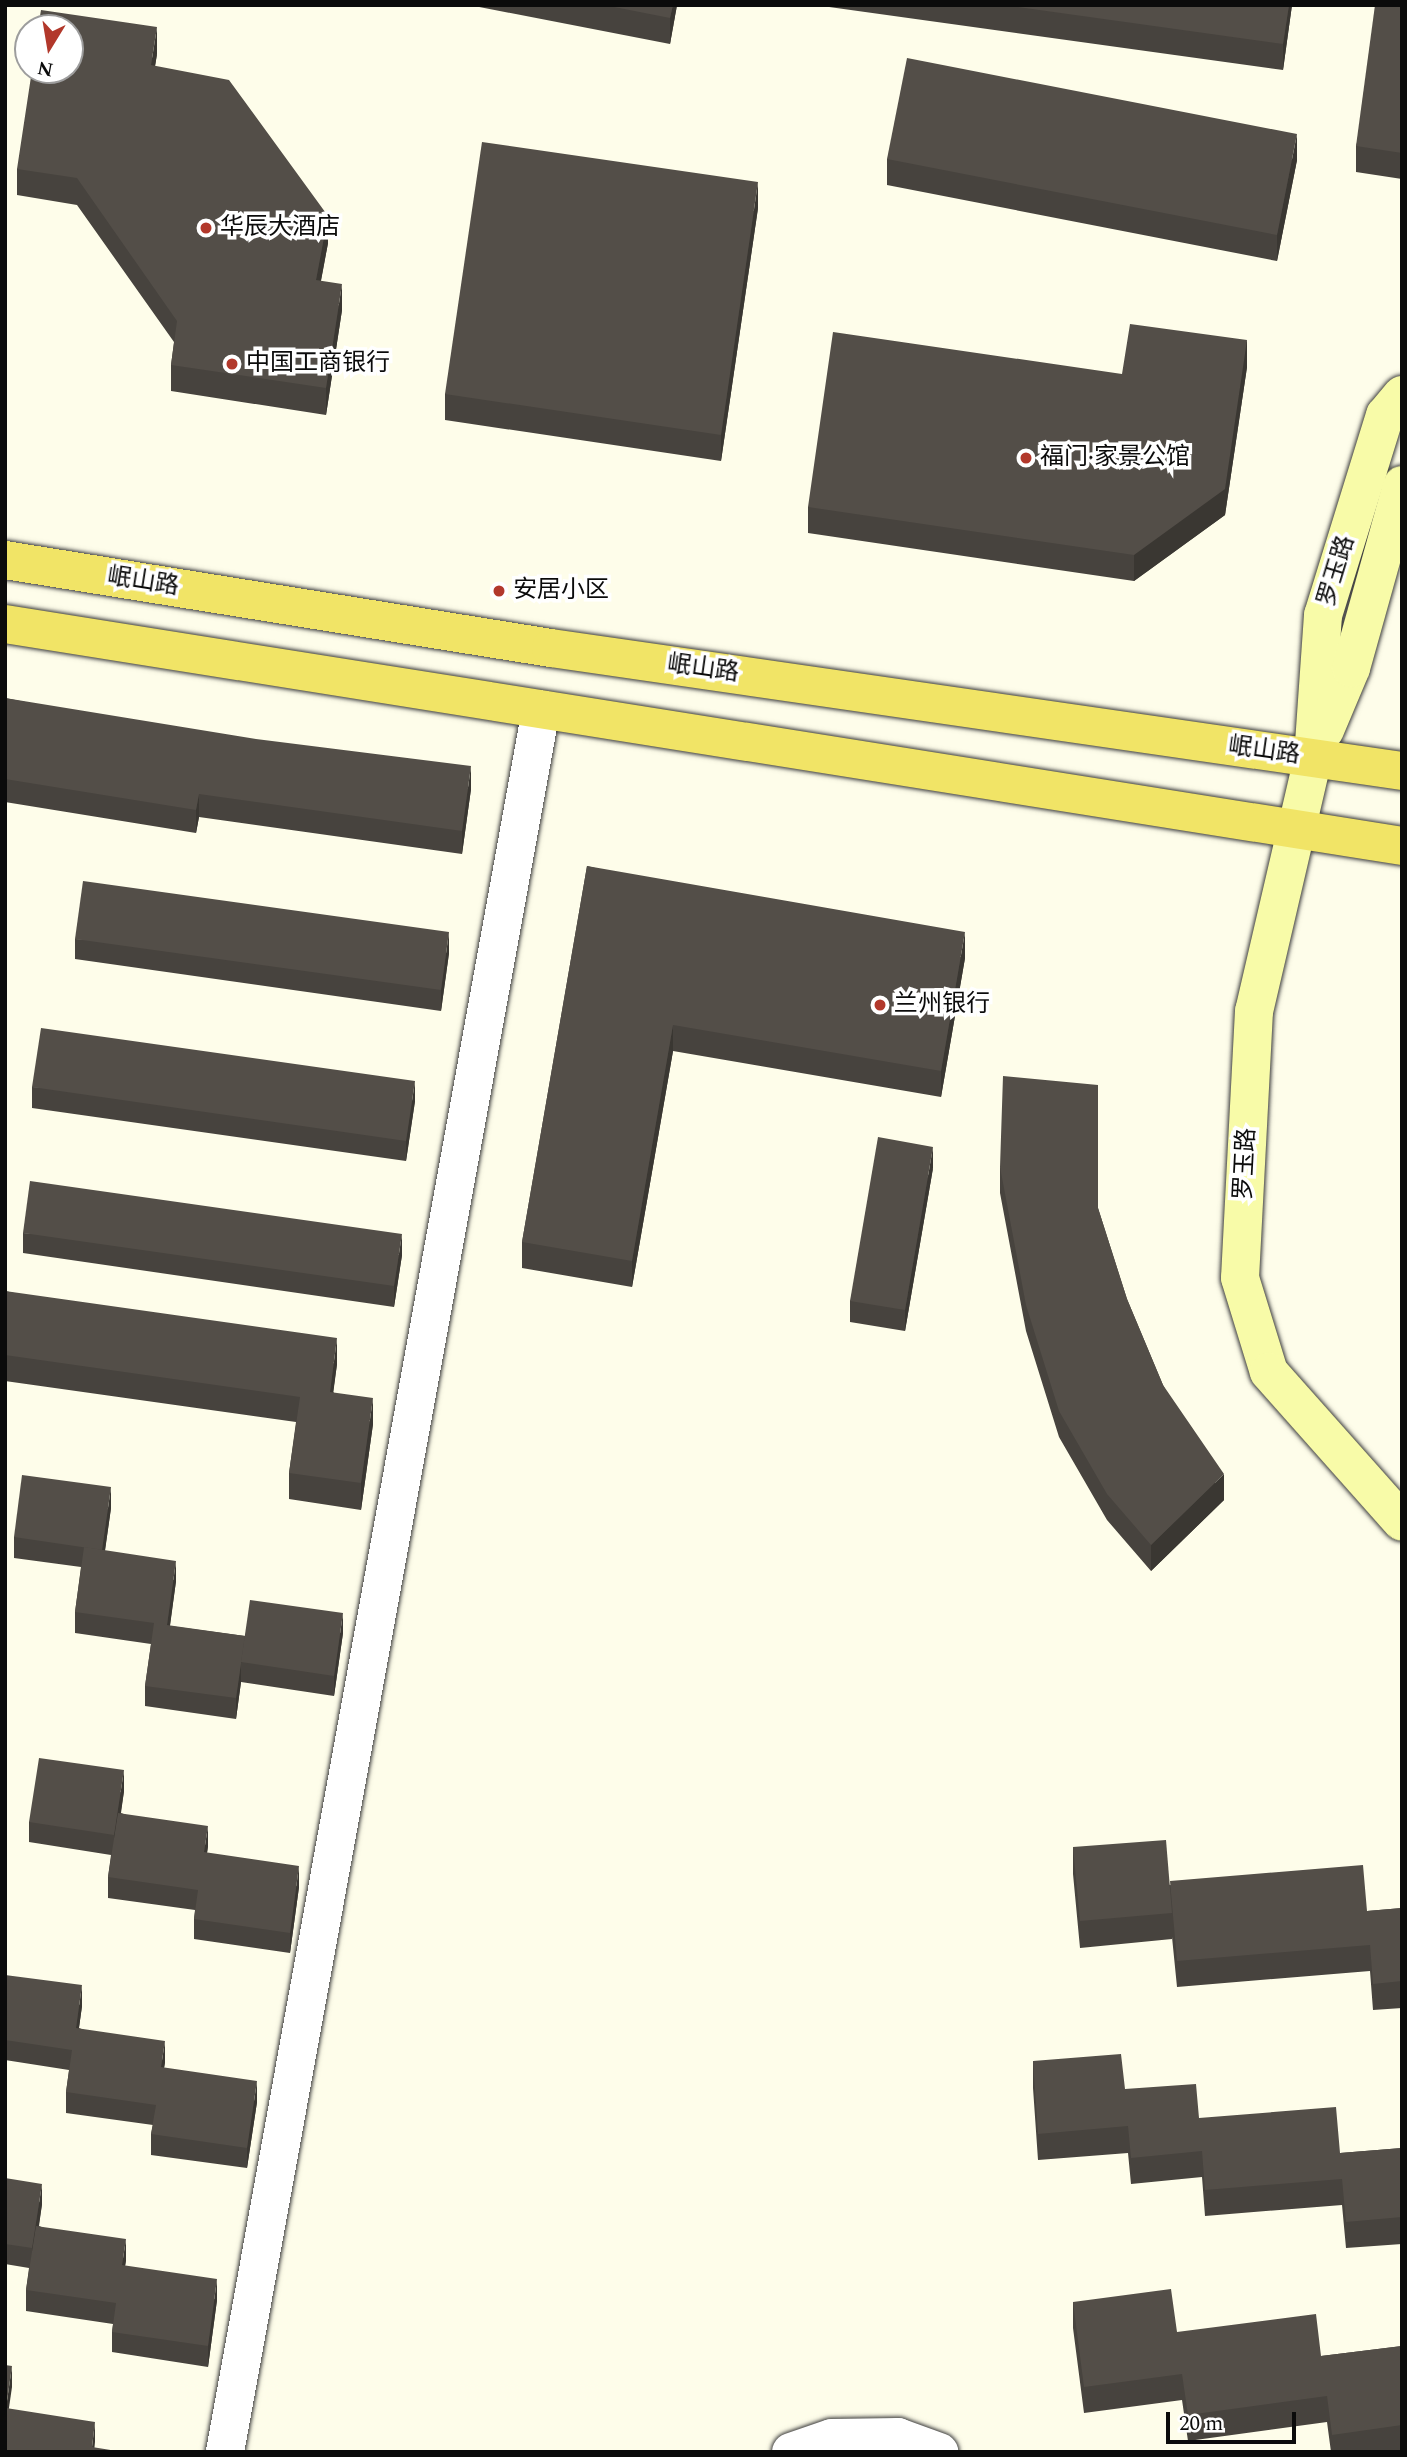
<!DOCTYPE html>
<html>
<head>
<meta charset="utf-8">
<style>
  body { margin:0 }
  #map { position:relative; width:1407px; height:2457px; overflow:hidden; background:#fefdea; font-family:Spectral,"Noto Sans SC",serif }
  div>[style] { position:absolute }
  .roads { filter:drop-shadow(0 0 2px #3e3e3e) drop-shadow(0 0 2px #3e3e3e) }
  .minor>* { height:38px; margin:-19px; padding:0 19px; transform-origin:19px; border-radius:19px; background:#fff }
  .secondary>* { height:38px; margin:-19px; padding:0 19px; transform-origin:19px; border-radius:19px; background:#f8fba8 }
  .primary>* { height:38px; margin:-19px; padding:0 19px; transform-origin:19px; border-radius:19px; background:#f1e466 }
  .wall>* { inset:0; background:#47433e }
  .shaded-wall>* { inset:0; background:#3a3732 }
  .building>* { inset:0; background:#534e48 }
  .dots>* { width:19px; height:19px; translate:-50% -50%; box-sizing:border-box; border:4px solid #fff; border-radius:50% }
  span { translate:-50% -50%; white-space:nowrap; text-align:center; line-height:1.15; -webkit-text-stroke:7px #fff; paint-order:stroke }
  .poi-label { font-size:24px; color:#0b0b0b }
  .left { translate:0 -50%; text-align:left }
  .street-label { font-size:24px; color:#0b0b0b }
  .frame { position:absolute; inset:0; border:7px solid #0b0b0b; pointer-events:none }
  .north { position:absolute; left:14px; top:14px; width:70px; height:70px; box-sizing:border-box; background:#fff; border:2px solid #9d9d9d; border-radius:50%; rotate:191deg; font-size:19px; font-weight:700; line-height:28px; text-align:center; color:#0b0b0b }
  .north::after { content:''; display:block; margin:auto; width:24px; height:32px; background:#b2382b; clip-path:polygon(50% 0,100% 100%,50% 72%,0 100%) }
  .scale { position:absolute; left:1166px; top:2412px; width:130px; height:32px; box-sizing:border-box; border:4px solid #0b0b0b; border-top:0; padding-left:9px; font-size:21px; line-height:24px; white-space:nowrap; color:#0b0b0b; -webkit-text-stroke:5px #fff; paint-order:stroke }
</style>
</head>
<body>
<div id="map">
  <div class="roads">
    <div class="minor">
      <div style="left:225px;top:2452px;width:1771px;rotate:-79.72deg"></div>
      <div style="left:791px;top:2452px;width:43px;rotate:-18.9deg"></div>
      <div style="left:832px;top:2438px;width:66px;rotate:-0.9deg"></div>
      <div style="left:898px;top:2437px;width:44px;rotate:20.1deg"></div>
    </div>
    <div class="secondary">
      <div style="left:1402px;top:395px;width:26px;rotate:130deg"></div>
      <div style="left:1385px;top:415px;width:209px;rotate:107.2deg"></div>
      <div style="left:1323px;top:615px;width:143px;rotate:94deg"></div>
      <div style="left:1313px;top:758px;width:260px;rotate:103.1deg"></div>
      <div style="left:1254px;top:1011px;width:267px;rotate:93deg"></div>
      <div style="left:1240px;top:1278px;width:98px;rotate:72.9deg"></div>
      <div style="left:1269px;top:1372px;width:200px;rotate:48.4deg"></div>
      <div style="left:1325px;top:730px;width:67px;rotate:-67.2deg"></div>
      <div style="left:1351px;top:668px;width:190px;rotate:-74.4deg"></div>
    </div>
    <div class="primary">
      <div style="left:5px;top:560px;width:553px;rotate:9.16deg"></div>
      <div style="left:551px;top:648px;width:860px;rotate:8.22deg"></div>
      <div style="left:5px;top:624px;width:1415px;rotate:9.03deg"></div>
    </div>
  </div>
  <div class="wall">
    <div style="clip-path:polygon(469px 5px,677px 5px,670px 44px)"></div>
    <div style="clip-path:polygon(822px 5px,1292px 5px,1283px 70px,822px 6px)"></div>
    <div style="clip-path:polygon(1402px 5px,1402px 179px,1356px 172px,1356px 146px)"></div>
    <div style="clip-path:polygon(157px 54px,155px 66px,328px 243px,321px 281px,342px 310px,326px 415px,171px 391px,171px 365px,174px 342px,77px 205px,17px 195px,17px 169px)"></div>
    <div style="clip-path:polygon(887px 159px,1297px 160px,1277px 261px,887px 185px)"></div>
    <div style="clip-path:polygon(758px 208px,721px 461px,445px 420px,445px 394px)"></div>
    <div style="clip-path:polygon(1247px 367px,1225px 515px,1134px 581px,808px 533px,808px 507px,1122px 374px)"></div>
    <div style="clip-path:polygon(5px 698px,471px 789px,462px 854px,199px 817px,196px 833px,5px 802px)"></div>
    <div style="clip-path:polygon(587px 866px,965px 958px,941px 1097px,673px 1051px,632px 1287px,522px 1268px,522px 1242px)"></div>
    <div style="clip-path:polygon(75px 939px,449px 953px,441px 1011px,75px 959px)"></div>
    <div style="clip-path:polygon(32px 1087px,415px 1101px,406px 1161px,32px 1108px)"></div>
    <div style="clip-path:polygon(1000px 1167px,1098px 1208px,1127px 1299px,1163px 1385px,1224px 1500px,1151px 1571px,1107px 1520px,1059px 1437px,1026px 1331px,1000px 1193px)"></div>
    <div style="clip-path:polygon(933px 1168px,905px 1331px,850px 1322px,850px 1301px)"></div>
    <div style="clip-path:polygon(23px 1233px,402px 1255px,394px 1307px,23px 1253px)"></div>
    <div style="clip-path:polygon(5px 1291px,337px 1364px,333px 1392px,373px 1424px,361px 1510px,289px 1499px,289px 1473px,296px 1422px,5px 1381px)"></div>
    <div style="clip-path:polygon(111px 1508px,105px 1551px,176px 1581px,170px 1626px,245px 1636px,343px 1633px,334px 1696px,241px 1682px,236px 1719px,145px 1706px,145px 1686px,151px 1644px,75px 1633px,75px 1612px,81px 1567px,14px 1558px,14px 1537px)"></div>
    <div style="clip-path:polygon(124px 1791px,121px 1813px,208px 1846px,207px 1853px,299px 1887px,290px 1953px,194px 1939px,194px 1919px,195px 1910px,108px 1898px,108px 1877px,111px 1855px,29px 1842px,29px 1822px)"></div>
    <div style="clip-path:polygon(1073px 1847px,1170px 1885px,1367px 1911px,1402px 1908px,1402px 2008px,1373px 2010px,1370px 1971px,1177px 1987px,1172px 1937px,1172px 1939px,1080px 1948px,1073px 1874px)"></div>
    <div style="clip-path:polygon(5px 1975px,82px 2006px,79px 2028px,165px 2062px,164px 2068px,257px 2102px,247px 2168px,151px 2155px,151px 2134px,153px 2125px,66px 2113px,66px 2092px,69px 2070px,5px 2060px)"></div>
    <div style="clip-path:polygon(1033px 2061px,1125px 2089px,1199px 2118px,1340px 2153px,1402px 2148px,1402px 2244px,1346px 2248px,1342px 2205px,1205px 2216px,1202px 2177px,1131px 2184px,1128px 2153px,1038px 2160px,1033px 2088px)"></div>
    <div style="clip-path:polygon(5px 2178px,42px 2204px,39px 2226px,126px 2260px,125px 2266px,217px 2300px,208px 2367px,112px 2352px,112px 2332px,113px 2324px,26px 2311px,26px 2290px,29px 2268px,5px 2264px)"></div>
    <div style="clip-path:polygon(1073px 2302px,1177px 2332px,1321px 2356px,1402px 2346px,1402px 2452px,1331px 2452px,1327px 2422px,1188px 2441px,1182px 2400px,1084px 2413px,1073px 2328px)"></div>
  </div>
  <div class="shaded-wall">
    <div style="clip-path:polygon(673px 5px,677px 5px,670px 44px,670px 18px)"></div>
    <div style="clip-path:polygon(1289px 5px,1292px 5px,1283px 70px,1283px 44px)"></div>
    <div style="clip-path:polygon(157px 27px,157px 54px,151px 91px,151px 65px)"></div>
    <div style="clip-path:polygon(1297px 134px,1297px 160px,1277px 261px,1277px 235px)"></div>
    <div style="clip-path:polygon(758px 182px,758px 208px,721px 461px,721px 435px)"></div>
    <div style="clip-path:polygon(328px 216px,328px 243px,316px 306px,316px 280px)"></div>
    <div style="clip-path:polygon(342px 284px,342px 310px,326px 415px,326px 388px)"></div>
    <div style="clip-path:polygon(1247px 340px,1247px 367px,1225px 515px,1134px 581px,1134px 555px)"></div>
    <div style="clip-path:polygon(471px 766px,471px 789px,462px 854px,462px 831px)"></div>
    <div style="clip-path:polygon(199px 794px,199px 817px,196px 833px,196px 810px)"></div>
    <div style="clip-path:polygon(449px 932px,449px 953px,441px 1011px,441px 990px)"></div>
    <div style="clip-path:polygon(965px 932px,965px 958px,941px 1097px,941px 1071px)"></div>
    <div style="clip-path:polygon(673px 1025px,673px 1051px,632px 1287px,632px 1261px)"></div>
    <div style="clip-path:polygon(415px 1081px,415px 1101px,406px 1161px,406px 1141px)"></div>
    <div style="clip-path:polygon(933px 1147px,933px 1168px,905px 1331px,905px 1310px)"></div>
    <div style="clip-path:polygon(402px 1234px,402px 1255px,394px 1307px,394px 1286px)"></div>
    <div style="clip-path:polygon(337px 1338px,337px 1364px,330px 1418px,330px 1392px)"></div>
    <div style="clip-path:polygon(373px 1398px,373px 1424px,361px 1510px,361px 1483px)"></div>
    <div style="clip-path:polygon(1224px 1474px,1224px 1500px,1151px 1571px,1151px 1545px)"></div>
    <div style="clip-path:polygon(111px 1487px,111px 1508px,102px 1570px,102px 1550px)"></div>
    <div style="clip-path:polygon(176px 1561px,176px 1581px,167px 1646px,167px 1625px)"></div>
    <div style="clip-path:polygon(343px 1613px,343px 1633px,334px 1696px,334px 1676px)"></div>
    <div style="clip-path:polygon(245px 1636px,241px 1662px,241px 1682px,236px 1719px,236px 1698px)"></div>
    <div style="clip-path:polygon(124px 1770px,124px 1791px,114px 1855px,114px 1835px)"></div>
    <div style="clip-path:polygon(208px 1826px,208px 1846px,204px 1873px,204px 1852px)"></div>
    <div style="clip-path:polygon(299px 1866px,299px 1887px,290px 1953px,290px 1933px)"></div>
    <div style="clip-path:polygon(82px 1985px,82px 2006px,76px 2048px,76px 2028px)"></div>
    <div style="clip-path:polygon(165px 2041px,165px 2062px,161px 2088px,161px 2067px)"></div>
    <div style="clip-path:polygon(257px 2081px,257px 2102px,247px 2168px,247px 2148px)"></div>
    <div style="clip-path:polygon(42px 2184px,42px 2204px,32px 2268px,32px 2248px)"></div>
    <div style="clip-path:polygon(126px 2239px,126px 2260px,122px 2286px,122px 2265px)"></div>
    <div style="clip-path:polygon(217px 2279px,217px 2300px,208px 2367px,208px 2346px)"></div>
    <div style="clip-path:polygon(12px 2366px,12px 2387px,6px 2428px,6px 2408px)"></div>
    <div style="clip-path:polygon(95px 2422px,95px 2442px,94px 2452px,92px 2447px)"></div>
  </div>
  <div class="building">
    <div style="clip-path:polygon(604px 5px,673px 5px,670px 18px)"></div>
    <div style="clip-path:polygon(1003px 5px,1289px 5px,1283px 44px)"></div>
    <div style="clip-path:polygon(1375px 5px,1402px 5px,1402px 153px,1356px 146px)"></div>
    <div style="clip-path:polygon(41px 10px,157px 27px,151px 65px,229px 80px,328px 216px,316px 280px,342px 284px,326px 388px,171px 365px,177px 321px,77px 178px,17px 169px,32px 70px,70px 70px,70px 28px,38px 28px)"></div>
    <div style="clip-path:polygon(907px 58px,1297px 134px,1277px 235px,887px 159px)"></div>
    <div style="clip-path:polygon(482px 142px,758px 182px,721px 435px,445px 394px)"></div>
    <div style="clip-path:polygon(1130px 324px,1247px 340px,1225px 489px,1134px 555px,808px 507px,833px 332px,1122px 374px)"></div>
    <div style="clip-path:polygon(5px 698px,256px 739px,471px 766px,462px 831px,199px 794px,196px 810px,5px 779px)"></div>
    <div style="clip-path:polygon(587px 866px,965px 932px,941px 1071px,673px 1025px,632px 1261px,522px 1242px)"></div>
    <div style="clip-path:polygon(83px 881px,449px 932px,441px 990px,75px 939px)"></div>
    <div style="clip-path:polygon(41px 1028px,415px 1081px,406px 1141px,32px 1087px)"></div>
    <div style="clip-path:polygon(1003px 1076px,1098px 1085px,1098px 1208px,1127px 1299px,1163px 1385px,1224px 1474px,1151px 1545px,1107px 1494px,1059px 1411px,1026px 1305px,1000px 1167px)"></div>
    <div style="clip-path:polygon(878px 1137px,933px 1147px,905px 1310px,850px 1301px)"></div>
    <div style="clip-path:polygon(30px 1181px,402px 1234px,394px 1286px,23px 1233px)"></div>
    <div style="clip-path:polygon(5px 1291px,337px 1338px,330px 1392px,373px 1398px,361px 1483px,289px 1473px,300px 1397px,5px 1355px)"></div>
    <div style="clip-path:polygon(22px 1475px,111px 1487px,102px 1550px,14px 1537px)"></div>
    <div style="clip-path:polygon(84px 1547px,176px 1561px,167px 1625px,245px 1636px,236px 1698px,145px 1686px,154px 1623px,75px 1612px)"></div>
    <div style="clip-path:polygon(250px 1600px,343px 1613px,334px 1676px,241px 1662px)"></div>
    <div style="clip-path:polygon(39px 1758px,124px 1770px,114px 1835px,29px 1822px)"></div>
    <div style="clip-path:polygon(118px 1813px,208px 1826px,204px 1852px,299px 1866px,290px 1933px,194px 1919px,198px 1890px,108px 1877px)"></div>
    <div style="clip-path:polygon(1166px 1840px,1172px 1913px,1080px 1921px,1073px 1847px)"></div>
    <div style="clip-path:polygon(1363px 1865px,1367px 1911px,1402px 1908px,1402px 1981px,1373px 1984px,1370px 1945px,1177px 1961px,1170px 1881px)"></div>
    <div style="clip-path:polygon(5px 1975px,82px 1985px,76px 2028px,165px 2041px,161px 2067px,257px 2081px,247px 2148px,151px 2134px,156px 2105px,66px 2092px,72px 2050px,5px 2040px)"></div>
    <div style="clip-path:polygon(1121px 2054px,1125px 2089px,1196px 2084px,1199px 2118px,1336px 2107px,1340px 2153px,1402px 2148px,1402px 2217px,1346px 2222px,1342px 2179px,1205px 2190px,1202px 2151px,1131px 2158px,1128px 2126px,1038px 2134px,1033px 2061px)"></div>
    <div style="clip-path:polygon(5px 2178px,42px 2184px,32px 2248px,5px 2244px)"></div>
    <div style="clip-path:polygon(36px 2226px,126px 2239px,122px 2265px,217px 2279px,208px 2346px,112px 2332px,116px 2303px,26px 2290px)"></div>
    <div style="clip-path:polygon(1171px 2289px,1177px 2332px,1316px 2314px,1321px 2356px,1402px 2346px,1402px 2425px,1332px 2435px,1327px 2396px,1188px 2415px,1182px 2374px,1084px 2387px,1073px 2302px)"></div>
    <div style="clip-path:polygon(5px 2365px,12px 2366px,6px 2408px,95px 2422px,92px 2447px,123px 2452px,5px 2452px)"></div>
  </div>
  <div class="dots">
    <div style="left:206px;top:228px;background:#b2382b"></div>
    <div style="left:232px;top:364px;background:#b2382b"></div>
    <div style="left:1026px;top:458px;background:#b2382b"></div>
    <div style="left:499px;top:591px;background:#b2382b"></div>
    <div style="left:880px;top:1005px;background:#b2382b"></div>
  </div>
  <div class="poi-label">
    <span class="left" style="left:220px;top:228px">华辰大酒店</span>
    <span class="left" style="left:246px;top:364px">中国工商银行</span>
    <span class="left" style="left:1040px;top:458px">福门·家景公馆</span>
    <span class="left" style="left:513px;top:591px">安居小区</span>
    <span class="left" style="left:894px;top:1005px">兰州银行</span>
  </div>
  <div class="street-label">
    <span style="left:1337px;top:571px;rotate:-73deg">罗玉路</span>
    <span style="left:143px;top:582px;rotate:9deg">岷山路</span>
    <span style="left:703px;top:669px;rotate:8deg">岷山路</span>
    <span style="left:1264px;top:751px;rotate:8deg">岷山路</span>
    <span style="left:1246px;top:1164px;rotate:-87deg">罗玉路</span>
  </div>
  <div class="frame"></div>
  <div class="north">N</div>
  <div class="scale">20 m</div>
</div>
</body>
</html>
